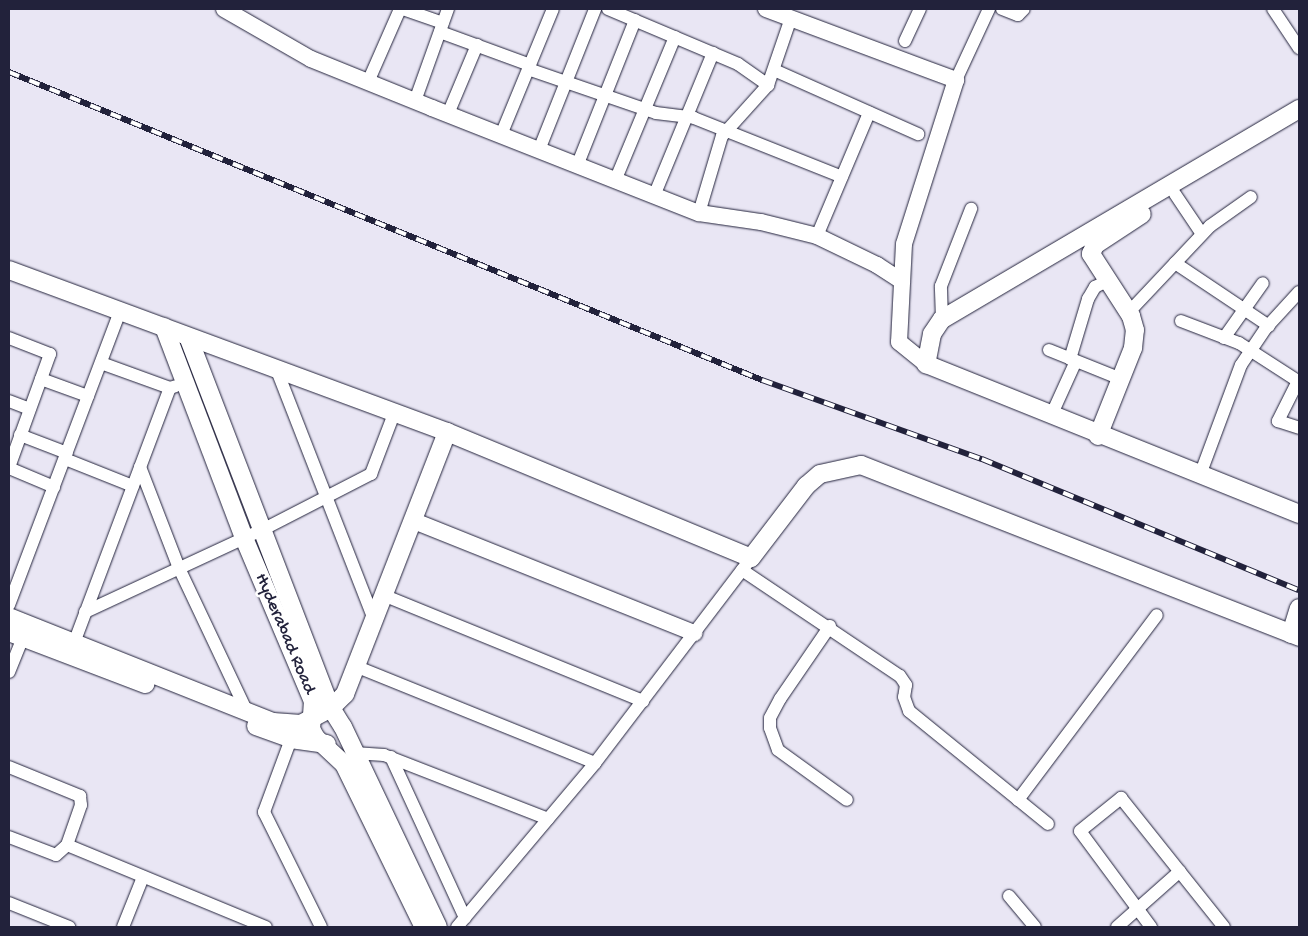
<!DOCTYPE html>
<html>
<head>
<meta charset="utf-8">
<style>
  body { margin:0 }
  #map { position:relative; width:1308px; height:936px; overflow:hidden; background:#e9e6f4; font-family:"Gochi Hand",sans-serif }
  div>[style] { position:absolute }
  .roads { filter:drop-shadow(0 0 1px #22223b) drop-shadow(0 0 1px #22223b) }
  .minor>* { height:12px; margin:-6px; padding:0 6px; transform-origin:6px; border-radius:6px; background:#fff }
  .tertiary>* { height:16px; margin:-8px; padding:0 8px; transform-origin:8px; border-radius:8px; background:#fff }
  .secondary>* { height:18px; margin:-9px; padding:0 9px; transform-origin:9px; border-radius:9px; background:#fff }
  .rail>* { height:5.5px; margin-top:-2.75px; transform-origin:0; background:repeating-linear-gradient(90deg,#fff 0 11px,#22223b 0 22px); box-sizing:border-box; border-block:1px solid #22223b }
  span { translate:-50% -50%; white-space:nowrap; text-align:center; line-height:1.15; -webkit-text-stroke:5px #fff; paint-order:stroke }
  .street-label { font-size:18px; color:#22223b }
  .frame { position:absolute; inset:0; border:10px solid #22223b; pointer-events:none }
</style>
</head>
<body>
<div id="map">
  <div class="roads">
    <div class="minor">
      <div style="left:403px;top:9px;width:42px;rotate:19.3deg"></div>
      <div style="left:608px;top:9px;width:141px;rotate:22.9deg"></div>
      <div style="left:738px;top:64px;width:37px;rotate:35deg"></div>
      <div style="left:1002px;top:9px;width:17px;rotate:21deg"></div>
      <div style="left:1018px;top:15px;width:8px;rotate:-45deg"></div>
      <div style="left:1273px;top:9px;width:47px;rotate:56.3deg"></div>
      <div style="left:440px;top:32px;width:96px;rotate:20.1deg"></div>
      <div style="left:905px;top:41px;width:35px;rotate:-65deg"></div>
      <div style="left:528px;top:69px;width:135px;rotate:19deg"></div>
      <div style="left:656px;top:113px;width:38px;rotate:7deg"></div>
      <div style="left:694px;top:118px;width:159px;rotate:21.7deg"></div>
      <div style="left:774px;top:70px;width:158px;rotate:24deg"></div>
      <div style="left:956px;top:80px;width:78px;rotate:-65.1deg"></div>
      <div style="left:368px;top:82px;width:80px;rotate:-66.3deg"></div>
      <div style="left:415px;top:101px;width:98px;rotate:-70.3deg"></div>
      <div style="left:448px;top:114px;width:75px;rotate:-67.2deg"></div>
      <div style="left:501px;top:135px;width:136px;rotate:-67.6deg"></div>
      <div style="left:539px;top:150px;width:152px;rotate:-68.3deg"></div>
      <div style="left:577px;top:166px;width:157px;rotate:-68.3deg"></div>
      <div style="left:615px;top:181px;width:156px;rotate:-67.4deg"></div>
      <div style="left:1175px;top:194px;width:48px;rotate:56deg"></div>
      <div style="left:654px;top:196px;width:155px;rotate:-67.6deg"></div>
      <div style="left:699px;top:213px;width:80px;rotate:-73.4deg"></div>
      <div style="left:722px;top:136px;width:69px;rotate:-48deg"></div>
      <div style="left:768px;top:85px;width:71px;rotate:-71.1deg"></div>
      <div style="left:817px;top:236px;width:134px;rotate:-67.1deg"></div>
      <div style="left:1175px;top:263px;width:113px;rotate:33.8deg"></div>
      <div style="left:1129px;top:312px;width:118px;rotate:-46.7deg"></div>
      <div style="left:1210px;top:226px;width:50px;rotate:-35.3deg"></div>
      <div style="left:942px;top:319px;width:33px;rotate:-92deg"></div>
      <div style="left:941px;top:286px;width:83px;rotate:-68.7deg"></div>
      <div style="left:1181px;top:321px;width:62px;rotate:20.8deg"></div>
      <div style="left:1239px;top:343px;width:70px;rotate:32.8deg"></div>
      <div style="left:1298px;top:381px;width:45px;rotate:116.6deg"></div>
      <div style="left:1278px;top:421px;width:22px;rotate:18deg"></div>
      <div style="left:9px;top:338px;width:44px;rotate:21.3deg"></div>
      <div style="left:50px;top:354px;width:120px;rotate:109.9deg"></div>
      <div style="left:1224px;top:338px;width:67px;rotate:-54.7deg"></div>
      <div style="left:1049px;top:350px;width:78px;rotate:21.9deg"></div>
      <div style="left:1070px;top:359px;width:63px;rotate:-73.3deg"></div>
      <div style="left:1088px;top:299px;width:14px;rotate:-60deg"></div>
      <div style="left:1095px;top:287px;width:13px;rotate:-27deg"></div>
      <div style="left:101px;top:363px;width:73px;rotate:19.9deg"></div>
      <div style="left:170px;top:388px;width:6px;rotate:-18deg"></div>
      <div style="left:276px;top:368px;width:269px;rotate:68.7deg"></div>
      <div style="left:41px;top:379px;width:50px;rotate:19.9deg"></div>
      <div style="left:9px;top:401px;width:22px;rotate:21deg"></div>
      <div style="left:1051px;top:416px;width:60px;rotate:-65.6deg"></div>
      <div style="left:20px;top:435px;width:50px;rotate:21deg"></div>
      <div style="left:65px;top:459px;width:73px;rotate:21.7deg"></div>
      <div style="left:140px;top:467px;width:108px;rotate:68.9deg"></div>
      <div style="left:179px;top:568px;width:159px;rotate:64.7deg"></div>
      <div style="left:9px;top:468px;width:49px;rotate:22.9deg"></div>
      <div style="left:1200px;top:475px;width:117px;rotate:-69.6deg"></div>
      <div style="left:1241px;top:365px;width:45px;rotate:-56deg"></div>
      <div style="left:1266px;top:328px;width:49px;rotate:-47.5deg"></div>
      <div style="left:742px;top:570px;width:190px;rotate:33.9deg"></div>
      <div style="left:900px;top:676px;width:11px;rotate:56deg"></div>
      <div style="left:906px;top:685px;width:12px;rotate:99deg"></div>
      <div style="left:904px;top:697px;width:15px;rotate:70deg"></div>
      <div style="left:909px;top:711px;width:179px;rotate:39.1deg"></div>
      <div style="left:383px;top:595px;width:281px;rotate:22.2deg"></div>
      <div style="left:9px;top:605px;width:314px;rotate:-69.3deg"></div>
      <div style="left:85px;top:612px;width:195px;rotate:-24.9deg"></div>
      <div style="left:262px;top:530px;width:123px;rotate:-27.2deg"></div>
      <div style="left:371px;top:474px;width:67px;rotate:-69.1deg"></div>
      <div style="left:830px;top:626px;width:88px;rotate:124.4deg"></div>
      <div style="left:780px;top:699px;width:21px;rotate:118deg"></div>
      <div style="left:770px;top:718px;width:10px;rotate:90deg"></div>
      <div style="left:770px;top:728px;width:23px;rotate:70deg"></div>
      <div style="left:778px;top:750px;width:85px;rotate:35.9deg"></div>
      <div style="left:74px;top:643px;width:272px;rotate:-69.4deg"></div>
      <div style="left:355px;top:666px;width:259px;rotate:22deg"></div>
      <div style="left:9px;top:672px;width:37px;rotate:-68deg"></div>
      <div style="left:291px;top:739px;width:78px;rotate:110.3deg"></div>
      <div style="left:264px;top:812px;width:128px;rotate:63.6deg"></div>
      <div style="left:354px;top:753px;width:30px;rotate:4deg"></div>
      <div style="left:384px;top:755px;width:176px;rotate:21.3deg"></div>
      <div style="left:391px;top:757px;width:177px;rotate:65.3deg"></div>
      <div style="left:9px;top:767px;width:77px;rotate:22.2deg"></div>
      <div style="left:80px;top:796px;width:9px;rotate:84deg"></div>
      <div style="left:81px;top:805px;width:42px;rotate:109.3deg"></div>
      <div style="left:67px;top:845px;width:215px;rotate:22.4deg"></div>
      <div style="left:1018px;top:800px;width:231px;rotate:-53.1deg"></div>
      <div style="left:9px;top:837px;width:50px;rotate:21deg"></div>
      <div style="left:56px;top:855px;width:15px;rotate:-42deg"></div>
      <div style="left:1009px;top:896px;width:40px;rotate:50deg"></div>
      <div style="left:9px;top:903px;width:65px;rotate:21.8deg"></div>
      <div style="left:123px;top:927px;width:54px;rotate:-68.2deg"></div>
      <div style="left:457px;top:927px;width:214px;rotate:-49.9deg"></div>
      <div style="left:595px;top:763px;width:258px;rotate:-52.7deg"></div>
      <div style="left:1117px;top:927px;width:84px;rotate:-41.6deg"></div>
      <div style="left:1151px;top:927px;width:119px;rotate:-126.5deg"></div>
      <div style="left:1080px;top:831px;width:53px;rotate:-38.8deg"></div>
      <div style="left:1121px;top:798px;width:165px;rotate:51.4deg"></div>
    </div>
    <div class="tertiary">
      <div style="left:224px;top:9px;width:100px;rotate:29.9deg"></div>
      <div style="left:311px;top:59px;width:131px;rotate:22deg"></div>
      <div style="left:432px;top:108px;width:287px;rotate:21.5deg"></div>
      <div style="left:699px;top:213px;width:63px;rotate:8.3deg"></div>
      <div style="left:761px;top:222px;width:58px;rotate:14deg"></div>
      <div style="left:817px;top:236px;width:67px;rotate:25.8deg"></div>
      <div style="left:877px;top:265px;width:30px;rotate:33deg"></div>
      <div style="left:766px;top:9px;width:203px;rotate:20.5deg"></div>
      <div style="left:956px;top:80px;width:172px;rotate:107.6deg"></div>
      <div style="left:904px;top:244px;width:98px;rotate:92.9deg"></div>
      <div style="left:899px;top:342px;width:35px;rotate:39deg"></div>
      <div style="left:414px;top:521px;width:302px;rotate:21.8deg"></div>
    </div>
    <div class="secondary">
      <div style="left:1299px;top:109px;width:414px;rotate:149.5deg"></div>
      <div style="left:942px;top:319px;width:18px;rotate:124deg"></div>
      <div style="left:932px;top:334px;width:31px;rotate:101deg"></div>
      <div style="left:926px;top:364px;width:402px;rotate:21.9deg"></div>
      <div style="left:9px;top:270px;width:467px;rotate:20.3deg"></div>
      <div style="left:164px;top:327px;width:226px;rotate:69.2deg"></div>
      <div style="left:244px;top:538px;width:177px;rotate:67.1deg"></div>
      <div style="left:313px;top:701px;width:28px;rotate:94deg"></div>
      <div style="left:311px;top:729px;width:10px;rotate:61deg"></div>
      <div style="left:316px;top:738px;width:38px;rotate:43deg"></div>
      <div style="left:344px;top:764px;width:182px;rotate:63.9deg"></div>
      <div style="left:189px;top:339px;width:395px;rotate:69deg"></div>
      <div style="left:331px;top:708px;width:22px;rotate:58deg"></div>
      <div style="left:343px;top:727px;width:221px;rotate:64.6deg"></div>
      <div style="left:1098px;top:436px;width:95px;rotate:-68.3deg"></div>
      <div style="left:1133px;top:348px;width:18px;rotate:-84deg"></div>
      <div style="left:1135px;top:330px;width:15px;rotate:-106deg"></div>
      <div style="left:1131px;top:316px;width:74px;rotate:-122.8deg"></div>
      <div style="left:1091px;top:254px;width:10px;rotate:-66deg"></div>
      <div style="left:1095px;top:245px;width:56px;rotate:-33.4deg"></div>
      <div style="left:9px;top:617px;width:284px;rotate:21.7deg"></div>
      <div style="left:273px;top:722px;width:28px;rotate:4deg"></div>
      <div style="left:301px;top:724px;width:34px;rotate:-28deg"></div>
      <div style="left:331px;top:708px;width:20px;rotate:-45deg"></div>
      <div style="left:345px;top:694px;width:281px;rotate:-68.7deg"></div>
      <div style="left:447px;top:432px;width:329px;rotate:22.5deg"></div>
      <div style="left:751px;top:558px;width:91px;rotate:-52.6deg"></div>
      <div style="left:806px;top:486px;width:18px;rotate:-41deg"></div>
      <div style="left:820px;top:474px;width:42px;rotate:-12.4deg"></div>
      <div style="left:861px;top:465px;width:471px;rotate:21.4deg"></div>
      <div style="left:9px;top:632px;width:146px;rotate:20.9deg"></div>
      <div style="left:1291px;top:634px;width:27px;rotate:-73deg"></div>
      <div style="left:256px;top:726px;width:37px;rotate:20deg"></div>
      <div style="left:291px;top:739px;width:36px;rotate:8deg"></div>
    </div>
  </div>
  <div class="rail">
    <div style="left:9px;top:72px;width:814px;rotate:22.25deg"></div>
    <div style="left:762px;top:380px;width:234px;rotate:19.8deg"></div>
    <div style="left:982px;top:459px;width:343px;rotate:22.5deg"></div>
  </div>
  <div class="street-label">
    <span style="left:284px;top:634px;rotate:67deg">Hyderabad Road</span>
  </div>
  <div class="frame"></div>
</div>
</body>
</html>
